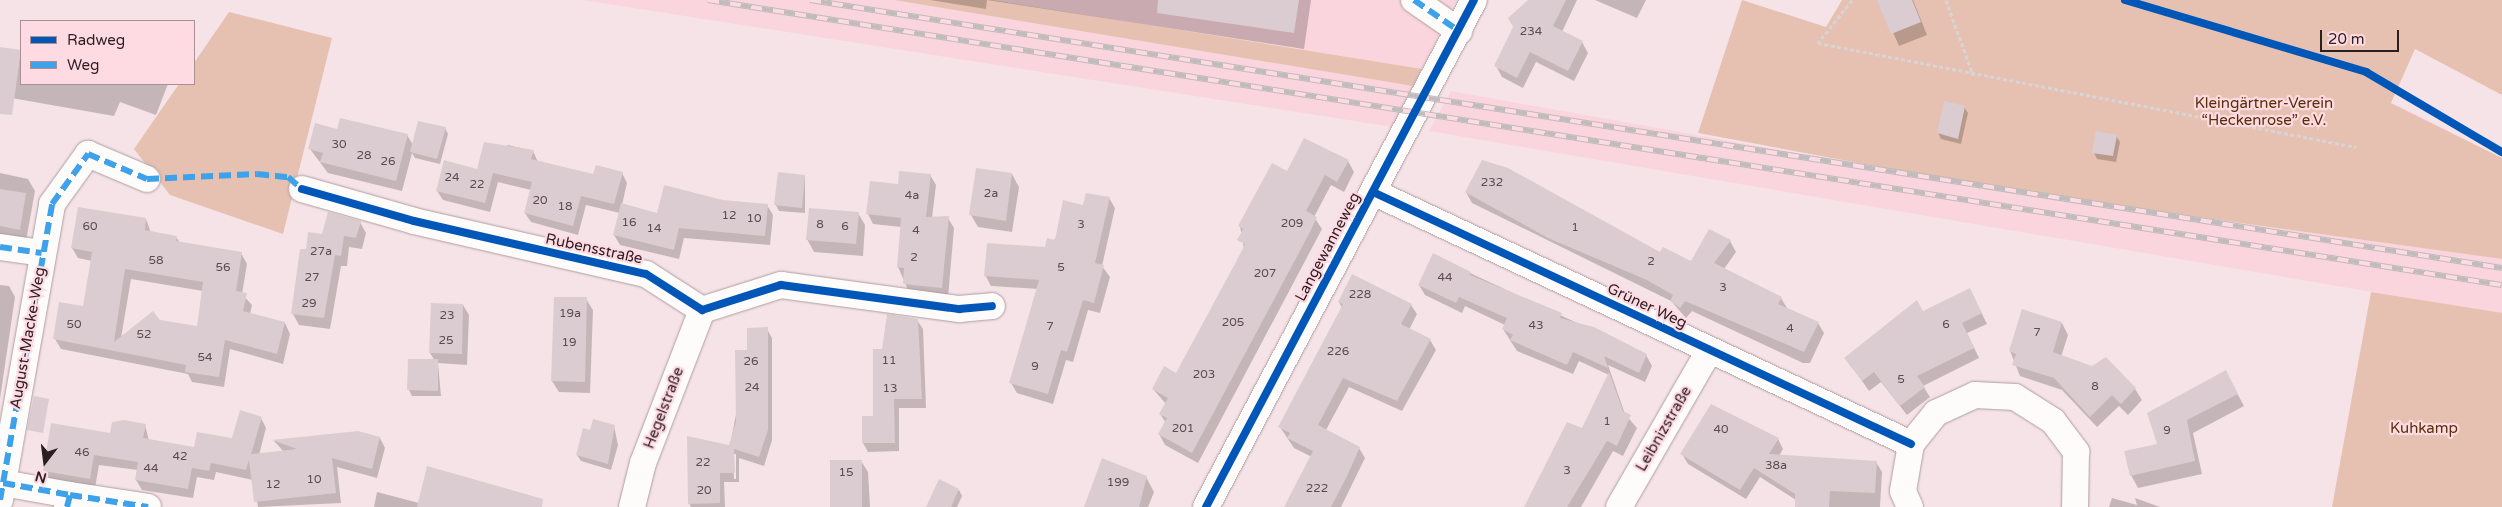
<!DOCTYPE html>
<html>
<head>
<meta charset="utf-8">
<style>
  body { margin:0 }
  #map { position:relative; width:2502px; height:507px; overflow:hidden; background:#f6e3e7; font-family:"Varela Round",sans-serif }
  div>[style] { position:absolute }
  .built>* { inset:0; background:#fad5dd }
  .green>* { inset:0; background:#e6c1b1 }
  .shadow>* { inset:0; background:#0003 }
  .building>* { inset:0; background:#dbccd2 }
  .path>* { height:3px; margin-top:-1.5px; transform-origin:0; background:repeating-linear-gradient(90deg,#d9d3d4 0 4px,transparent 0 6.5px) }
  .roads { filter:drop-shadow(0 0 1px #ad9ea1) drop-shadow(0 0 1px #ad9ea1) }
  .minor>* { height:26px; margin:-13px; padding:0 13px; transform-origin:13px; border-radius:13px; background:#fefbfb }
  .rail>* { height:5.5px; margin-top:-2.75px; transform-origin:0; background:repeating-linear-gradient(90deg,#fedbe2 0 11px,#c0bbbc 0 22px); box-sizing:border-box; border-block:1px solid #c0bbbc }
  .quiet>* { height:6px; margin-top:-3px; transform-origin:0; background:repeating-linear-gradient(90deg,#3ea2ea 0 12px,transparent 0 18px) }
  .cycleway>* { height:8px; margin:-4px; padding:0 4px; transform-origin:4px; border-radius:4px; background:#0057b8 }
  span { translate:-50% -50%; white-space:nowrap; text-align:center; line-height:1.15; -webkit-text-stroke:4.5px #fedbe2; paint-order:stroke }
  .number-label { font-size:12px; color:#5b4c51 }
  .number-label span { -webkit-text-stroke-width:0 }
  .park-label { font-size:15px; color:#5b2e05 }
  .street-label { font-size:15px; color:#2d1e22 }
  .legend { position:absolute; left:20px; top:20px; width:175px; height:65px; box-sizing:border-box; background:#fedbe2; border:1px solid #aa8f95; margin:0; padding:6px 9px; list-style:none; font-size:15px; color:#2d1e22 }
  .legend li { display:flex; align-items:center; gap:10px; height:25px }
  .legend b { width:25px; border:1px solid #aa8f95 }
  .north { position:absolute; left:20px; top:437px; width:50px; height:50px; -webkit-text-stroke:4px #fedbe2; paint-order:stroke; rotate:195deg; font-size:14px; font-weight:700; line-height:20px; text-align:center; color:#2d1e22 }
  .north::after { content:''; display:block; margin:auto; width:18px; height:22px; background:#2d1e22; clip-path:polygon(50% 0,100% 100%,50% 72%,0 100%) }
  .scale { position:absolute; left:2320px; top:30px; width:79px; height:22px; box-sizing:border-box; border:2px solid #2d1e22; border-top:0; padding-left:6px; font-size:15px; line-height:18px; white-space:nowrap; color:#2d1e22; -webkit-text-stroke:4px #fedbe2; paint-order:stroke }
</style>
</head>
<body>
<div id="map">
  <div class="built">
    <div style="clip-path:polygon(583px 0,894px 0,1413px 86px,1393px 127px)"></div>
    <div style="clip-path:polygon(993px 0,1456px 0,1422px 69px)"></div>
    <div style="clip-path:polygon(1451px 91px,2014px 192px,2502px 259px,2502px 314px,1429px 131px)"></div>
  </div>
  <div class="green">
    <div style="clip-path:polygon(894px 0,993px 0,1422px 69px,1413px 86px)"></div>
    <div style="clip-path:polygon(1742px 0,1826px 27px,1842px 0,2502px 0,2502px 95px,2415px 49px,2391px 103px,2502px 158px,2502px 259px,2014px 192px,1698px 133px)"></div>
    <div style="clip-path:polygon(229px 12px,332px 38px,283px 234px,170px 195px,134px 149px,179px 84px,194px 84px,194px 63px)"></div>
    <div style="clip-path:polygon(2371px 292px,2502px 313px,2502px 507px,2332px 507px)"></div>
  </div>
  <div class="shadow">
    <div style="clip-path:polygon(930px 0,1311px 0,1304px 49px,987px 0,986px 9px)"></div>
    <div style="clip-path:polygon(1529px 0,1577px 0,1562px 32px,1582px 42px,1588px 53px,1574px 81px,1536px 62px,1523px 88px,1502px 77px,1496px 66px)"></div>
    <div style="clip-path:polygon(1595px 0,1646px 0,1637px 18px)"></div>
    <div style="clip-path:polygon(1879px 0,1913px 0,1927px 35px,1899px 46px)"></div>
    <div style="clip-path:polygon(0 49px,21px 53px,21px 84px,168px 84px,156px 115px,120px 102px,114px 116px,0 96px)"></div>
    <div style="clip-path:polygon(1964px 107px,1968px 113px,1961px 144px,1941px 139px,1938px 133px)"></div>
    <div style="clip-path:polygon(445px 128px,448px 134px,440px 164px,415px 158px,412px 153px,402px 191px,328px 173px,310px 149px,338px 131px,407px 135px,413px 145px)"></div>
    <div style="clip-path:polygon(2116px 136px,2120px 142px,2116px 162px,2097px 159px,2094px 153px)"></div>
    <div style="clip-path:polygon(508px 145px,533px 151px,538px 162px,594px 176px,622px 173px,627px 183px,622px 205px,658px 215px,723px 201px,767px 205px,773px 215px,770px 245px,684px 238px,679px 259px,620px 245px,614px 235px,620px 213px,586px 205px,578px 235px,531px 222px,525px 213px,531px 190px,498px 182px,490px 212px,443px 200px,437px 191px,478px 170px)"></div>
    <div style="clip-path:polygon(1348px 161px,1354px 172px,1344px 192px,1331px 185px,1314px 217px,1322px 229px,1198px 463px,1165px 445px,1159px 434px,1166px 423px,1160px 414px,1166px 404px,1153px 389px,1176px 374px,1244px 249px,1240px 226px,1287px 172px)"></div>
    <div style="clip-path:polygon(0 173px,28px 179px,35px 191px,26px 241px,0 236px)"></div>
    <div style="clip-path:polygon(1012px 174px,1019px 187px,1012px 232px,978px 227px,971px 215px)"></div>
    <div style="clip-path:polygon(930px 175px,936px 185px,932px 218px,948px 218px,954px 228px,948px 298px,910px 294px,898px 267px,901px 227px,873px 224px,868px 214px,899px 186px)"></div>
    <div style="clip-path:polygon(805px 176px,805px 213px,779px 211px,776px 205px)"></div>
    <div style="clip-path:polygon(1466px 192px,1692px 262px,1709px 230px,1730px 241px,1736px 252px,1724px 269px,1781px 298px,1787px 308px,1818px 323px,1824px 333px,1810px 363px,1803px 363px,1692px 311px,1686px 318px,1671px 301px,1472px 203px)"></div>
    <div style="clip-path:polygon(1109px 198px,1115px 208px,1102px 266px,1110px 277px,1100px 313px,1088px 310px,1073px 362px,1066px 360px,1053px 404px,1017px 393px,1011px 383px,1038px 289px,991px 286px,985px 275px,1046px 249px,1084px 206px)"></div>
    <div style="clip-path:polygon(858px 213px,865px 225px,863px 256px,814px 252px,807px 239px)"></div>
    <div style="clip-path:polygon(evenodd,146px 219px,151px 233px,176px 237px,180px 243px,241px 253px,247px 264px,242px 294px,252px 305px,250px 314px,285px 323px,290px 334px,283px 364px,230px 349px,224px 387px,192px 382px,188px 374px,61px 349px,55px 339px,84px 308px,92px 261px,78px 258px,72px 248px,146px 219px,131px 279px,203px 291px,198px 327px,159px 322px,121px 338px,131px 279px)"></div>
    <div style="clip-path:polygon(360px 222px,366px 233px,362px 249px,349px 247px,347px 266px,341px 266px,330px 329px,299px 325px,293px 314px,323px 235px)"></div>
    <div style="clip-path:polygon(1470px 273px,1646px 355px,1652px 366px,1645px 382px,1608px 365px,1625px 414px,1637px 428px,1623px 456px,1613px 451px,1581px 507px,1526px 507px,1583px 430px,1609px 375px,1579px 361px,1573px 374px,1517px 351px,1503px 329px,1505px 325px,1465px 306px,1462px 313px,1425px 295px,1419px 285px)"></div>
    <div style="clip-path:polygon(0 285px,9px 286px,15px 297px,0 399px)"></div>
    <div style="clip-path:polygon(586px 299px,593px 310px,590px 393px,559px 392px,552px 381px)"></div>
    <div style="clip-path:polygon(1975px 300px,1987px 324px,1967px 333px,1979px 358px,1923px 386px,1930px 397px,1907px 415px,1881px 382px,1869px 391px,1846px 358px,1923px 312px)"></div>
    <div style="clip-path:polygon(1339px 302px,1411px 305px,1417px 314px,1409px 330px,1430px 340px,1436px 350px,1402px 411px,1349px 387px,1326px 430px,1359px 448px,1365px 458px,1341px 507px,1285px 507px,1312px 457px,1294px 448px,1280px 427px,1342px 308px)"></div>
    <div style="clip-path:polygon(463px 305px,469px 315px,467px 365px,438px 363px,441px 396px,412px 396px,409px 390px,435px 361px,430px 353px)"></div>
    <div style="clip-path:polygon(917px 320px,923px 329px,926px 408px,899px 408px,899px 451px,868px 452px,863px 443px,875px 417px,883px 350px)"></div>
    <div style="clip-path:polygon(2062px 323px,2068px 335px,2061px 357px,2092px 367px,2106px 358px,2135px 389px,2142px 400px,2128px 415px,2119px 406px,2097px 427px,2062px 390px,2020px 376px,2010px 351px)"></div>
    <div style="clip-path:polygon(evenodd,767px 329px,772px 338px,772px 440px,764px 466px,739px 458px,739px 482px,724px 482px,725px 507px,691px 507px,689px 503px,730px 446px,748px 351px,767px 329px,733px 454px,736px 454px,736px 479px,734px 479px,733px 454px)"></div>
    <div style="clip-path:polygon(2232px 384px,2244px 406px,2193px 433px,2202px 474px,2138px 488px,2131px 475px,2158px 445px,2149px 413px)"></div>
    <div style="clip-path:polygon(261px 418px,266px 428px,259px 455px,284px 452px,274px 441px,358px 432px,380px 438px,385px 448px,377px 478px,337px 467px,341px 503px,258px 507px,253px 480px,216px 472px,214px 480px,197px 477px,193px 498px,142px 490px,136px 480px,138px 470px,99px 465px,95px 488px,50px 480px,45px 470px,111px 435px,145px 425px,149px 441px,195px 448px,233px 440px)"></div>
    <div style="clip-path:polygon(614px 426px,618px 445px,611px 470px,581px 461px,577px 455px,591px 432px)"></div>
    <div style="clip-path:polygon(1778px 439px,1783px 449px,1779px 456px,1876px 462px,1882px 472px,1880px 507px,1796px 507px,1796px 500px,1760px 477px,1746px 499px,1688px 464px,1682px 454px)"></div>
    <div style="clip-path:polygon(861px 461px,868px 472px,870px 507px,831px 507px)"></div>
    <div style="clip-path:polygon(1146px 477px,1154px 492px,1148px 507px,1085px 507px)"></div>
    <div style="clip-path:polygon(959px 490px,962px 496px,957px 507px,927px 507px)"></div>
    <div style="clip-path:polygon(377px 492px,419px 503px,523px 507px,374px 507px)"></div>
    <div style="clip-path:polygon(2112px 498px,2137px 505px,2135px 498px,2160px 507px,2109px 507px)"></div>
  </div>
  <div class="building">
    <div style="clip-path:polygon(1158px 0,1299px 0,1294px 33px,1157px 13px)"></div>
    <div style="clip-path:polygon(1528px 0,1566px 0,1553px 26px,1583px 41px,1568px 71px,1530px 52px,1517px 78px,1494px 66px,1513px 27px,1508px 18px)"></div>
    <div style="clip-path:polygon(1877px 0,1912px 0,1921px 22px,1891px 34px)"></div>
    <div style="clip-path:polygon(0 47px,21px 50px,12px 115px,0 114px)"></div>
    <div style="clip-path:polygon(1944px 101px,1965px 106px,1958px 139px,1937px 133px)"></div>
    <div style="clip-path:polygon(340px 118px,408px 134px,396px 181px,320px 162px,323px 153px,308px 149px,315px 123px,337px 129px)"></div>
    <div style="clip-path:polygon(418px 121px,446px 127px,437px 159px,410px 152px)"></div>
    <div style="clip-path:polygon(2096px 131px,2117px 135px,2113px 156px,2092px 153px)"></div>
    <div style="clip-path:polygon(1304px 138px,1349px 160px,1337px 182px,1325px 175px,1306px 211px,1317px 217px,1310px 232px,1192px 453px,1158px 434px,1167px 418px,1159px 414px,1168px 398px,1152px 389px,1164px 366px,1176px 373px,1237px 260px,1245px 244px,1237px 240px,1243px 229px,1238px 226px,1272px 163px,1287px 171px)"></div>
    <div style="clip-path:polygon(484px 142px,534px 150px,531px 159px,593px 174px,596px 165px,623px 172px,614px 204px,581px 196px,573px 226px,524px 213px,532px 182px,493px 173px,485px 203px,436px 191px,444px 160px,477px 169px)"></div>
    <div style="clip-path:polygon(1482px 160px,1508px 168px,1660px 252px,1663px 247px,1691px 261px,1709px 229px,1731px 240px,1714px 263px,1782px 297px,1778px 304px,1819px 322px,1804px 352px,1685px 301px,1680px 308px,1670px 301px,1673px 295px,1647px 280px,1548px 238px,1465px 192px)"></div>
    <div style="clip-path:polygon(976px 168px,1012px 173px,1006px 221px,969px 215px)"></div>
    <div style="clip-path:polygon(899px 171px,931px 174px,926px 217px,949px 216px,942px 288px,903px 284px,904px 268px,897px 267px,901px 218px,866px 214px,870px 181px,898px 184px)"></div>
    <div style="clip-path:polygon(778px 172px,805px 175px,802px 208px,774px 205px)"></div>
    <div style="clip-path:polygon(664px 185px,723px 200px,768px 204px,765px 236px,679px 228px,674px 250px,613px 235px,621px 203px,657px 213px)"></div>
    <div style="clip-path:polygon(0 189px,26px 193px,20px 230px,0 226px)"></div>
    <div style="clip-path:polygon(1086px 193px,1110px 197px,1095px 263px,1104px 265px,1094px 303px,1083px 300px,1067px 352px,1061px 350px,1048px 394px,1009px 383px,1039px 280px,984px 276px,987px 243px,1045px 247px,1047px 238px,1055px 240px,1063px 200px,1083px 205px)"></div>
    <div style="clip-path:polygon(evenodd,78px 207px,146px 218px,145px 230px,177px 236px,176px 241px,242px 252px,236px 291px,247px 293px,243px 311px,285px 322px,277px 354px,225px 340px,219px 377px,185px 372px,186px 365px,53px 339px,59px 302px,83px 306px,92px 252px,71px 248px,78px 207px,125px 269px,203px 282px,197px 326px,160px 320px,153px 311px,114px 342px,125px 269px)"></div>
    <div style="clip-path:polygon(809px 208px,859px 212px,856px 244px,806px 240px)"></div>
    <div style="clip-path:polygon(328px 212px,361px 221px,356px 238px,344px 236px,341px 256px,335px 255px,324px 318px,291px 314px,300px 249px,306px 249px,308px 232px,322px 234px)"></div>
    <div style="clip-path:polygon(1433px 253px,1471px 272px,1470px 275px,1562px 313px,1560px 318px,1594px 327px,1647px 354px,1639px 373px,1604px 356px,1608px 368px,1573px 352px,1567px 365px,1510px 340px,1513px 335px,1502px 329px,1507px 318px,1459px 297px,1456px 303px,1418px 285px)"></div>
    <div style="clip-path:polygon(1352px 274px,1412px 304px,1401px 324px,1431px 339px,1397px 401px,1343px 378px,1318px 425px,1360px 447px,1347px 476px,1331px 507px,1284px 507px,1313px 451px,1287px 438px,1290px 433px,1278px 427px,1343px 304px,1338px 302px)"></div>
    <div style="clip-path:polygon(1970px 288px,1982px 313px,1962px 323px,1974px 348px,1917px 376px,1925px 387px,1900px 406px,1874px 372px,1862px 381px,1844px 358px,1917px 300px,1923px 311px)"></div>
    <div style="clip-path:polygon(554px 297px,587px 297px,585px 382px,551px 381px)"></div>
    <div style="clip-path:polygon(431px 303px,463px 304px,462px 354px,429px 353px)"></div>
    <div style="clip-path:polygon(2022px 309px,2062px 322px,2053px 352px,2092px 366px,2106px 357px,2136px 388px,2121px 404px,2112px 395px,2090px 417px,2054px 378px,2012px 365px,2016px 354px,2009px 351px)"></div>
    <div style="clip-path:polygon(887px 314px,918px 319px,922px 399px,894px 399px,895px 443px,862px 443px,862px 416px,873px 416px,873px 349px,882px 349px)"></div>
    <div style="clip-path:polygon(768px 327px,768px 430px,759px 457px,734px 449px,735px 473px,720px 473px,720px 503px,688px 504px,687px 436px,729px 445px,736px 422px,735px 350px,747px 350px,747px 328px)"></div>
    <div style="clip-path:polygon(408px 359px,438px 359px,438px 391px,407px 390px)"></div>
    <div style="clip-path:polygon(2226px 370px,2238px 394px,2187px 420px,2195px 461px,2130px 476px,2124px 451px,2157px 444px,2147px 413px)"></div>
    <div style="clip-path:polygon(1609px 372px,1623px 411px,1631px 415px,1617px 446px,1607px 441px,1567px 507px,1524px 507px,1567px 422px,1582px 428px)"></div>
    <div style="clip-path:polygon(34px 396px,49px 399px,43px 433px,27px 430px)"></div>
    <div style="clip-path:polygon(1711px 404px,1779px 438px,1769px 454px,1877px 461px,1875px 493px,1830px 491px,1829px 507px,1795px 507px,1795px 494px,1754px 468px,1740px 490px,1680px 454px)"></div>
    <div style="clip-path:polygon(240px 410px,262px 417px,251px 454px,297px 449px,272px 440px,358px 431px,380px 437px,372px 469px,332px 458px,336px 493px,254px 502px,249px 460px,246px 470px,211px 463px,209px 471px,192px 468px,188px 489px,135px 480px,138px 462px,94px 455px,90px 479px,43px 471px,51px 423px,110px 433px,112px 422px,124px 420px,146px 424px,143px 438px,194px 447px,197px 432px,232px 438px)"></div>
    <div style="clip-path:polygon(593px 419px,615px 425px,608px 464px,576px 455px,583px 428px,590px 430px)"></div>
    <div style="clip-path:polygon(1102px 458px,1147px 476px,1139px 507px,1084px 507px)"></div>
    <div style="clip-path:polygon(830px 460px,862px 460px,862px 507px,830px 507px)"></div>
    <div style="clip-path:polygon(427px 466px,543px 499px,542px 507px,417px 507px)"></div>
    <div style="clip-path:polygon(939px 479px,959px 489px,951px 507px,926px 507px)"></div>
  </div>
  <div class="path">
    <div style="left:1852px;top:0;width:55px;rotate:128.3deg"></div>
    <div style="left:1818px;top:43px;width:548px;rotate:10.94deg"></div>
    <div style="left:1946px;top:0;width:80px;rotate:70.2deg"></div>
  </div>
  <div class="roads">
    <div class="minor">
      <div style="left:1414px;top:0;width:55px;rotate:34.6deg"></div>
      <div style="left:302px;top:189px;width:116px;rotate:15.9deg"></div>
      <div style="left:414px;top:221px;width:238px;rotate:12.9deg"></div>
      <div style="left:646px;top:274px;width:67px;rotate:32.7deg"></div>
      <div style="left:702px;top:310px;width:83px;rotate:-17.6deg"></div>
      <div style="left:781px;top:285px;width:180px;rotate:7.7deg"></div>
      <div style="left:959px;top:309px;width:33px;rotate:-5deg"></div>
      <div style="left:1373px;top:192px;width:594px;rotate:25.1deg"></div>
      <div style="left:0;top:247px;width:42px;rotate:8.1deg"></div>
      <div style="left:3px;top:483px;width:68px;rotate:10.2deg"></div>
      <div style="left:0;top:500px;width:301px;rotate:-80deg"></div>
      <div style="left:52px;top:204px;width:62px;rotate:-54.2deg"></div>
      <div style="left:88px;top:154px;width:64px;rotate:23deg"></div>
      <div style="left:67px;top:507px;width:12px;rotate:-76deg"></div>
      <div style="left:70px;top:495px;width:79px;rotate:8.7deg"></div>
      <div style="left:632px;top:507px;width:45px;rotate:-76deg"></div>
      <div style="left:643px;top:463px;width:164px;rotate:-68.9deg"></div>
      <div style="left:1206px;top:507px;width:573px;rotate:-62.14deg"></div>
      <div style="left:1619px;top:507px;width:180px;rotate:-60deg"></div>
      <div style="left:1910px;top:507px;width:17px;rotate:-114deg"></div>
      <div style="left:1903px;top:491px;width:48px;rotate:-80.3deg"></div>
      <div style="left:1911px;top:444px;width:40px;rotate:-51deg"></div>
      <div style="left:1936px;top:413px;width:43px;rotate:-24.8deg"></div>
      <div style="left:1975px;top:395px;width:40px;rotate:2.9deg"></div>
      <div style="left:2015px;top:397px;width:45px;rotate:32.3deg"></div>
      <div style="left:2053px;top:421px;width:39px;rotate:53deg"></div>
      <div style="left:2076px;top:452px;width:55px;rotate:91deg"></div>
    </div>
  </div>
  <div class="rail">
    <div style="left:708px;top:0;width:1816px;rotate:9.03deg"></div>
    <div style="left:810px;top:0;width:1713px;rotate:9deg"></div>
  </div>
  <div class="quiet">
    <div style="left:1414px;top:0;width:55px;rotate:34.6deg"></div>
    <div style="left:0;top:247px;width:42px;rotate:8.1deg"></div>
    <div style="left:3px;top:483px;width:68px;rotate:10.2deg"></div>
    <div style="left:0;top:500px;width:301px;rotate:-80deg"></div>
    <div style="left:52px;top:204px;width:62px;rotate:-54.2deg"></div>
    <div style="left:88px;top:154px;width:64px;rotate:23deg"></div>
    <div style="left:147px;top:179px;width:110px;rotate:-2.6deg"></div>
    <div style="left:257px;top:174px;width:31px;rotate:6deg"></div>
    <div style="left:288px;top:177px;width:18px;rotate:41deg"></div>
    <div style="left:67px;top:507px;width:12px;rotate:-76deg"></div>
    <div style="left:70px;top:495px;width:79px;rotate:8.7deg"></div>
  </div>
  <div class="cycleway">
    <div style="left:2125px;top:0;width:252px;rotate:16.6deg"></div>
    <div style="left:2366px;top:72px;width:158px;rotate:30.5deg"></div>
    <div style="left:302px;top:189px;width:116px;rotate:15.9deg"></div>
    <div style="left:414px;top:221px;width:238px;rotate:12.9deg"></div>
    <div style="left:646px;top:274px;width:67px;rotate:32.7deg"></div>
    <div style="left:702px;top:310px;width:83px;rotate:-17.6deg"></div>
    <div style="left:781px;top:285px;width:180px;rotate:7.7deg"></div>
    <div style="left:959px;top:309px;width:33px;rotate:-5deg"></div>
    <div style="left:1373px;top:192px;width:594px;rotate:25.1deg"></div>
    <div style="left:1206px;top:507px;width:573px;rotate:-62.14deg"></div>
  </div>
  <div class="number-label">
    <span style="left:1531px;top:32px">234</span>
    <span style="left:339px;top:145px">30</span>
    <span style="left:364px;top:156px">28</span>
    <span style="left:388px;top:162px">26</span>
    <span style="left:452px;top:178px">24</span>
    <span style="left:1492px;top:183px">232</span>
    <span style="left:477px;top:185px">22</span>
    <span style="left:991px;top:194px">2a</span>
    <span style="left:912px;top:196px">4a</span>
    <span style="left:540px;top:201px">20</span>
    <span style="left:565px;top:207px">18</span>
    <span style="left:729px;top:216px">12</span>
    <span style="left:754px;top:219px">10</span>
    <span style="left:629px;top:223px">16</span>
    <span style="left:1292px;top:224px">209</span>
    <span style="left:820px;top:225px">8</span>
    <span style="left:1081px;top:225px">3</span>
    <span style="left:90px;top:227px">60</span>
    <span style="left:845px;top:227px">6</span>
    <span style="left:1575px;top:228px">1</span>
    <span style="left:654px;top:229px">14</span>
    <span style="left:916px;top:231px">4</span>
    <span style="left:321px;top:252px">27a</span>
    <span style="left:914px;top:258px">2</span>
    <span style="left:156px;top:261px">58</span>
    <span style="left:1651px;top:262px">2</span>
    <span style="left:223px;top:268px">56</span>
    <span style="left:1061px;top:268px">5</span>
    <span style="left:1265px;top:274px">207</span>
    <span style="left:312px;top:278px">27</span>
    <span style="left:1445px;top:278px">44</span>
    <span style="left:1723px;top:288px">3</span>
    <span style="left:1360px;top:295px">228</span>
    <span style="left:309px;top:304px">29</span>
    <span style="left:570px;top:314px">19a</span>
    <span style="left:447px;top:316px">23</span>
    <span style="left:1233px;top:323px">205</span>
    <span style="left:74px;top:325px">50</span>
    <span style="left:1946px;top:325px">6</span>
    <span style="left:1536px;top:326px">43</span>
    <span style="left:1050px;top:327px">7</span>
    <span style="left:1790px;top:329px">4</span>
    <span style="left:2037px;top:333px">7</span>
    <span style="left:144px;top:335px">52</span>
    <span style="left:446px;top:341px">25</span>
    <span style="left:569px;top:343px">19</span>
    <span style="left:1338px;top:352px">226</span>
    <span style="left:205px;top:358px">54</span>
    <span style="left:889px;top:361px">11</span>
    <span style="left:751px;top:362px">26</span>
    <span style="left:1035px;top:367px">9</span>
    <span style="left:1204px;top:375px">203</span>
    <span style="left:1901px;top:380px">5</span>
    <span style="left:2095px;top:387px">8</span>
    <span style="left:752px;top:388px">24</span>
    <span style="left:890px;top:389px">13</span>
    <span style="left:1607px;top:422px">1</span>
    <span style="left:1183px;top:429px">201</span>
    <span style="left:1721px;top:430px">40</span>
    <span style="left:2167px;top:431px">9</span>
    <span style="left:82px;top:453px">46</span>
    <span style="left:180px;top:457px">42</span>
    <span style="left:703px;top:463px">22</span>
    <span style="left:1776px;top:466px">38a</span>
    <span style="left:151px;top:469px">44</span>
    <span style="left:1567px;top:471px">3</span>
    <span style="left:846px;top:473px">15</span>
    <span style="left:314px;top:480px">10</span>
    <span style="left:1118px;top:483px">199</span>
    <span style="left:273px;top:485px">12</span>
    <span style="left:1317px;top:489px">222</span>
    <span style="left:704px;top:491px">20</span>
  </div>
  <div class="park-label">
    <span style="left:2264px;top:112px">Kleingärtner-Verein<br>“Heckenrose” e.V.</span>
    <span style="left:2424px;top:429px">Kuhkamp</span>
  </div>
  <div class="street-label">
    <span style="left:1328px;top:247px;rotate:-62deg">Langewanneweg</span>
    <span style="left:594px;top:249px;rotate:12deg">Rubensstraße</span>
    <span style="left:1647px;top:306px;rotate:25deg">Grüner Weg</span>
    <span style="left:28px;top:338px;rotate:-80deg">August-Macke-Weg</span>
    <span style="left:664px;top:408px;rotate:-69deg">Hegelstraße</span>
    <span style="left:1664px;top:429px;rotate:-60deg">Leibnizstraße</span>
  </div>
  <ul class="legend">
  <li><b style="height:6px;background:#0057b8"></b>Radweg</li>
  <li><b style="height:6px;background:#3ea2ea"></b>Weg</li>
  </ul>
  <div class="north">N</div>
  <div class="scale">20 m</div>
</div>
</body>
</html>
